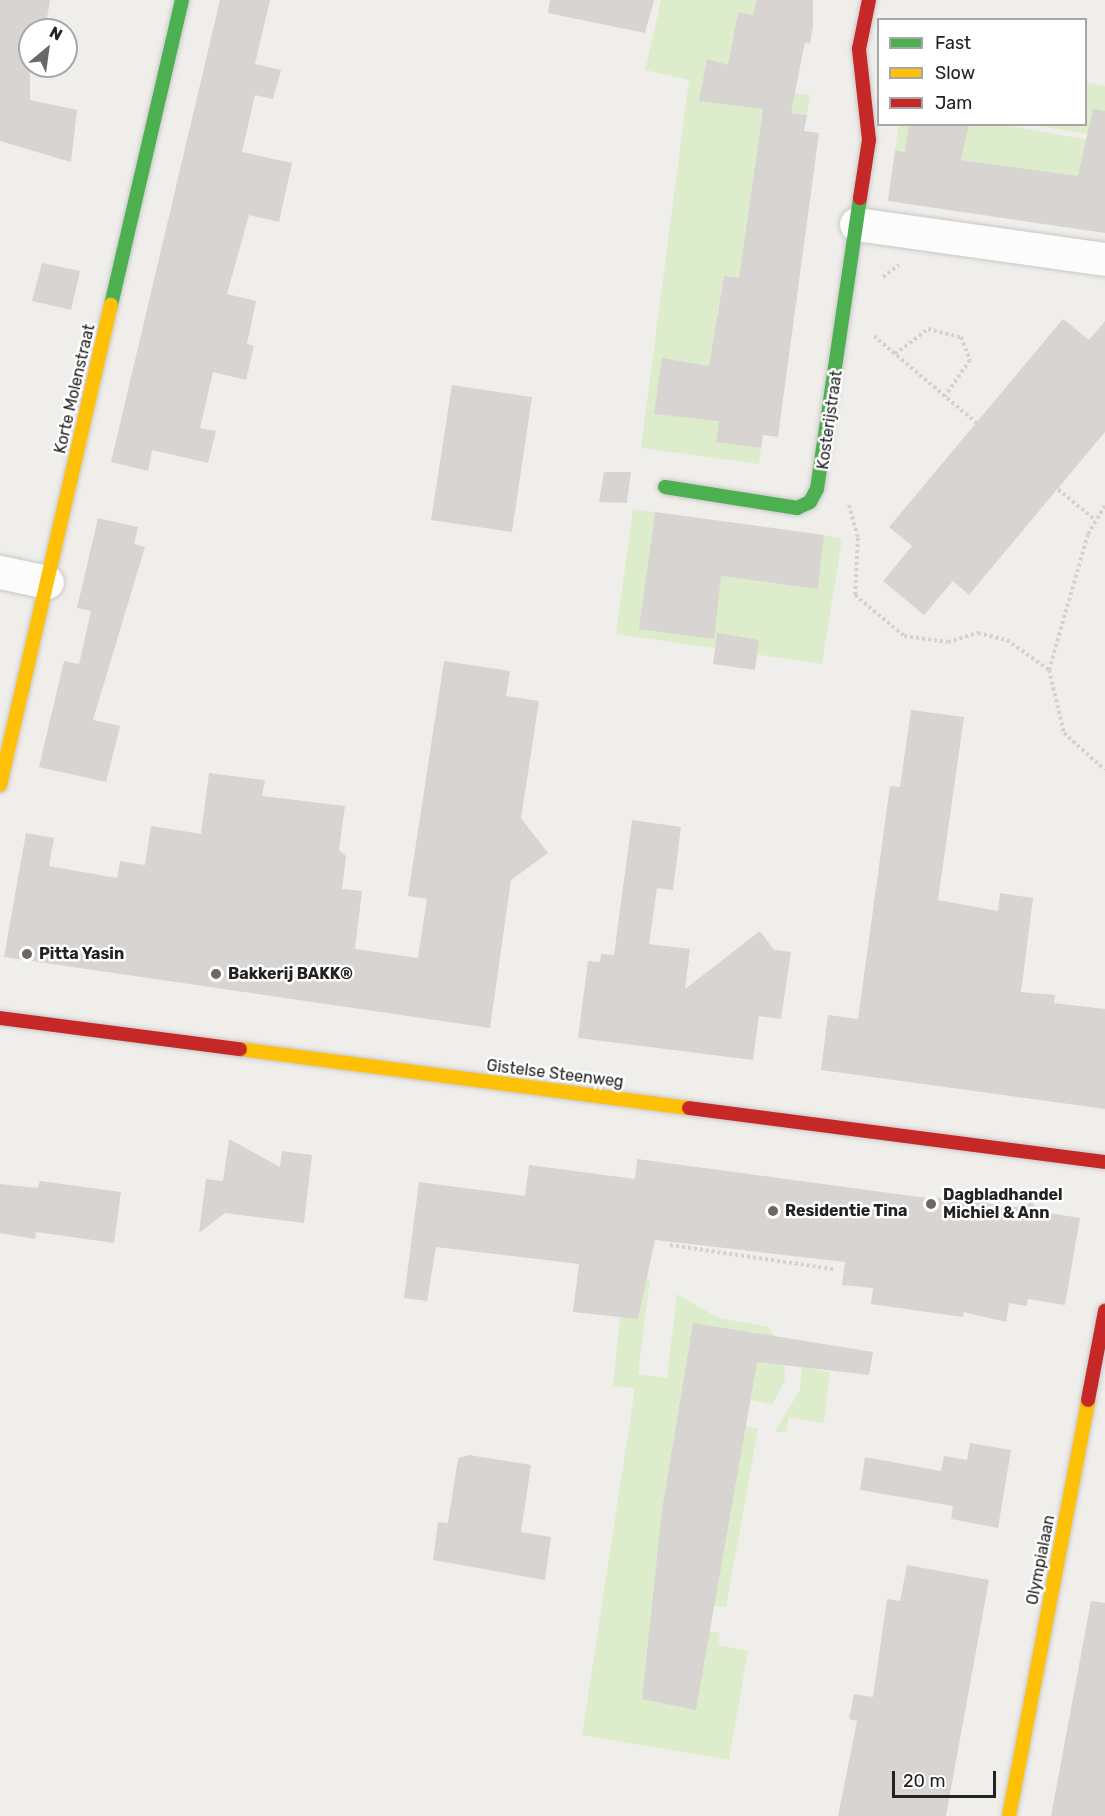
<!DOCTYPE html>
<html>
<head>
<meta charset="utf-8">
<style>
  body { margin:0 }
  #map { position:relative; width:1105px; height:1816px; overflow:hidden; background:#f0eeeb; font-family:Rubik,sans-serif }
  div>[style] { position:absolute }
  .grass>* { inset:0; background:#ddeccb }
  .building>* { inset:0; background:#d7d4d2 }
  .path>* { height:4px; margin-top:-2px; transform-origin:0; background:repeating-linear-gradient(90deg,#dccecd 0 3px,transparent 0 6px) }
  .roads { filter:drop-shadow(0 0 2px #c9c8c7) drop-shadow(0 0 2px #c9c8c7) }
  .street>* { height:33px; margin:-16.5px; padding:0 16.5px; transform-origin:16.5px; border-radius:16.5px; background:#fdfcfc }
  .fast>* { height:14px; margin:-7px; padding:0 7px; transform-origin:7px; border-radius:7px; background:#4caf50 }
  .slow>* { height:14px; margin:-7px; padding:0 7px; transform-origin:7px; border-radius:7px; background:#ffc107 }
  .jam>* { height:14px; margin:-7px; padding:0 7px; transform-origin:7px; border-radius:7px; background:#c62828 }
  .dots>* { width:16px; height:16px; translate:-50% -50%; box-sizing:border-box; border:3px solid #fff; border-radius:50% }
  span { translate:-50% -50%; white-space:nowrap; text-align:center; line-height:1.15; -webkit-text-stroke:5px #fff; paint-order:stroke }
  .street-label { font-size:16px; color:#222 }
  .poi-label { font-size:16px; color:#222; font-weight:700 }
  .left { translate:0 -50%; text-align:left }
  .legend { position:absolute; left:877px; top:18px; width:210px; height:108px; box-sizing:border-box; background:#fff; border:2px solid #a7a7a7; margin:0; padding:8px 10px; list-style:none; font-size:18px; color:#222 }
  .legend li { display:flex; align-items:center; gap:12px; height:30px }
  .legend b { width:30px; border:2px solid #a7a7a7 }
  .north { position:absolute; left:18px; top:18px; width:60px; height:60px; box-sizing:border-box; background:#fff; border:2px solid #a7a7a7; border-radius:50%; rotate:29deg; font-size:16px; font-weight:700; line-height:24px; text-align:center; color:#222 }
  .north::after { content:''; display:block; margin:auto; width:21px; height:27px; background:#6a6968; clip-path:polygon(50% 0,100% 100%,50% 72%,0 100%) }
  .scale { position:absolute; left:892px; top:1771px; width:104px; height:27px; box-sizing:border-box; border:3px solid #222; border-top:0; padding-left:8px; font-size:18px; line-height:21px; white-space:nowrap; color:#222; -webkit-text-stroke:4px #fff; paint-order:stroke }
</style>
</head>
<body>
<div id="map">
  <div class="grass">
    <div style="clip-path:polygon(661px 0,756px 0,753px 15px,738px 12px,729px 57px,794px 71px,790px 92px,810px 95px,807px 115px,763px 109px,739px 278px,724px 276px,717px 315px,734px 318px,716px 442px,761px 448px,759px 464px,641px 448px,689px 80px,645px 70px)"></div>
    <div style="clip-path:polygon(1086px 82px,1105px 86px,1105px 137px,1033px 125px,1086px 124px)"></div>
    <div style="clip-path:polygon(899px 125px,1006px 125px,1105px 143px,1105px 181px,895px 150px)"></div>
    <div style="clip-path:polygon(633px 509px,655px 512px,648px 565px,691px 572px,818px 589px,824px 535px,842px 539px,822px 664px,616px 634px)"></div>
    <div style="clip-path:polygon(643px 1278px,650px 1279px,638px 1374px,667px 1378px,677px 1294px,718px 1318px,769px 1327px,784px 1354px,785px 1380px,772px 1405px,751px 1400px,746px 1426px,758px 1429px,726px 1607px,713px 1606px,709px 1631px,720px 1633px,718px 1645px,748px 1651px,729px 1760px,582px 1735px,635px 1388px,613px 1386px,620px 1317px,638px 1319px)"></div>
    <div style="clip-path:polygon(802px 1367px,830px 1372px,824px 1423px,789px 1417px,786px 1433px,775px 1431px,800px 1390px)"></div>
  </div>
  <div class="building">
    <div style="clip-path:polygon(0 0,50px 0,45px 30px,30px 30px,30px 100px,77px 110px,71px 162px,0 141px)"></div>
    <div style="clip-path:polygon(220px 0,270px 0,255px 64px,281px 70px,273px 99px,255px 95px,242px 152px,292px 163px,279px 222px,249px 215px,227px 294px,256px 301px,247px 344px,254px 346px,246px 380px,213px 372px,200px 428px,216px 431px,208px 463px,152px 450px,148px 471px,111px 462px)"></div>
    <div style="clip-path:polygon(550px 0,654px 0,645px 33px,548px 13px)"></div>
    <div style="clip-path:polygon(756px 0,813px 0,813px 27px,810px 44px,805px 42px,791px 113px,807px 115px,804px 131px,819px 133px,778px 437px,763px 435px,761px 448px,716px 442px,719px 421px,654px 414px,662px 358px,709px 366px,724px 276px,739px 278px,763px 109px,699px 101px,707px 59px,728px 65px,738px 12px,753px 15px)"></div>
    <div style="clip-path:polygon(1093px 109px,1105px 111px,1105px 233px,888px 201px,895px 150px,905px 152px,909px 124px,969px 124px,961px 160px,1078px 176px)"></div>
    <div style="clip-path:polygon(42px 263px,80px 271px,71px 310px,32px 301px)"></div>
    <div style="clip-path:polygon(1063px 319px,1089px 340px,1105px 321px,1105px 432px,969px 595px,953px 581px,924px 615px,883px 581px,912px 546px,889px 527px)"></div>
    <div style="clip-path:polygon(452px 385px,532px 397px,512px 532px,431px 520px)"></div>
    <div style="clip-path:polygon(604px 472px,631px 472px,627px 503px,599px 502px)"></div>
    <div style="clip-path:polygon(655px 512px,824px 535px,818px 589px,721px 576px,714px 639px,639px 629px)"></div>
    <div style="clip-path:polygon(98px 518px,138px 527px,134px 544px,145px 547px,93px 720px,120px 726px,106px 782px,39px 767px,64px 661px,79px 664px,91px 611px,77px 608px)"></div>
    <div style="clip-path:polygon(717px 633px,759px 640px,755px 670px,713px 664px)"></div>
    <div style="clip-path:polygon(444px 661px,510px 671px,506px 696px,539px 701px,521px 818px,548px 853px,511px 880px,490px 1028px,4px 957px,26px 833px,54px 838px,49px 866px,117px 878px,120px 861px,145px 865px,151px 826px,201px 834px,209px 773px,265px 780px,262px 796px,345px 806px,339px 850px,346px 856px,342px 889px,362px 891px,355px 949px,418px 958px,427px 899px,408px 896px)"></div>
    <div style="clip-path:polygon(911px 710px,964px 717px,938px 900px,998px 911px,1000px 893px,1033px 898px,1021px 992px,1055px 995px,1054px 1003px,1105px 1009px,1105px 1109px,821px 1070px,828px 1015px,858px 1019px,890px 786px,900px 787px)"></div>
    <div style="clip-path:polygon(632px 820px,681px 827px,673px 890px,657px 888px,649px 944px,690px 949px,685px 989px,760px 931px,774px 950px,791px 952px,781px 1019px,759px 1016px,753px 1060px,578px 1038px,588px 961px,600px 962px,601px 954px,614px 955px)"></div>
    <div style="clip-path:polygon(229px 1139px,280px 1167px,282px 1151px,312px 1155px,304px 1223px,225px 1213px,199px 1233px,206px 1179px,223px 1181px)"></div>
    <div style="clip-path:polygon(637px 1159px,919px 1197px,974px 1199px,1002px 1207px,1023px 1207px,1032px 1201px,1037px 1211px,1080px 1218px,1065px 1305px,1028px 1299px,1027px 1306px,1009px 1303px,1006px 1322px,964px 1312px,963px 1317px,871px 1304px,873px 1288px,842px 1285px,845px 1262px,655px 1240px,638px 1319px,573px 1312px,579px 1264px,436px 1247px,427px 1301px,404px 1298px,419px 1182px,525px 1196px,529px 1165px,635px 1179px)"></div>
    <div style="clip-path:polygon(40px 1181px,121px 1192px,114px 1243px,36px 1232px,35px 1239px,0 1233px,0 1184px,38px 1188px)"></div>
    <div style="clip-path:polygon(693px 1323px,873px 1352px,869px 1375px,757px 1362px,696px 1710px,642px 1699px,662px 1510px)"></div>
    <div style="clip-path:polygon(970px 1443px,1011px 1450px,998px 1528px,951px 1519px,953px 1506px,860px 1490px,865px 1457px,941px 1471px,944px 1456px,967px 1460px)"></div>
    <div style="clip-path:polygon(469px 1455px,531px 1465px,521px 1532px,551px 1537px,545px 1580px,433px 1560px,438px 1522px,448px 1523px,458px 1458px)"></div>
    <div style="clip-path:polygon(907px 1565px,989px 1580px,946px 1816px,838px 1816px,857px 1721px,849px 1719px,854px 1694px,873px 1697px,887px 1599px,900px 1601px)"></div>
    <div style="clip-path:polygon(1091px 1601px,1105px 1603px,1105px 1816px,1051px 1816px)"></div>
  </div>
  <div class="path">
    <div style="left:883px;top:277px;width:20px;rotate:-37deg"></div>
    <div style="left:874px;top:336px;width:148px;rotate:40.3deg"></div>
    <div style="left:895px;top:354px;width:41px;rotate:-37.1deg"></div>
    <div style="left:928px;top:329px;width:34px;rotate:14deg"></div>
    <div style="left:961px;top:337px;width:25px;rotate:69deg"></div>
    <div style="left:970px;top:360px;width:44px;rotate:124.8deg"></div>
    <div style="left:1049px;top:482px;width:58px;rotate:39.4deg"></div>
    <div style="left:849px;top:505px;width:34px;rotate:75deg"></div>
    <div style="left:858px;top:538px;width:57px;rotate:93deg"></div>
    <div style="left:855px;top:595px;width:64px;rotate:39.9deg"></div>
    <div style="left:904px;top:636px;width:44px;rotate:7.8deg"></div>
    <div style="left:948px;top:642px;width:31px;rotate:-17deg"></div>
    <div style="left:978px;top:633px;width:30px;rotate:14deg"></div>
    <div style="left:1007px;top:640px;width:52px;rotate:35.5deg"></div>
    <div style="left:1049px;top:670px;width:65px;rotate:76.6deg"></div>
    <div style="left:1064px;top:733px;width:55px;rotate:42.1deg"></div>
    <div style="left:1049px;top:670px;width:141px;rotate:-74deg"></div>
    <div style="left:1088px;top:534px;width:33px;rotate:-59deg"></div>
    <div style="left:670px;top:1245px;width:165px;rotate:8.4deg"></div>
  </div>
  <div class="roads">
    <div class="street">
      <div style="left:856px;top:224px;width:251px;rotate:8deg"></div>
      <div style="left:0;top:572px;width:48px;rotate:12deg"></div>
    </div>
    <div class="fast">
      <div style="left:111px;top:305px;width:313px;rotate:-76.9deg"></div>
      <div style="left:665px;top:487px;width:134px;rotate:9deg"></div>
      <div style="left:797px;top:508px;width:14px;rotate:-25deg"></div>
      <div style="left:810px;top:502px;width:15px;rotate:-62deg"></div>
      <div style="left:817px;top:489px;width:294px;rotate:-81.6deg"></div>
    </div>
    <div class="slow">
      <div style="left:0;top:785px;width:493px;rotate:-77deg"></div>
      <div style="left:240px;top:1049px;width:453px;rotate:7.5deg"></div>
      <div style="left:1009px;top:1816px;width:423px;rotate:-79.2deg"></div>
    </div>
    <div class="jam">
      <div style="left:860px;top:198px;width:59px;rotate:-81.2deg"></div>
      <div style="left:869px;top:140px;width:92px;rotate:-96.3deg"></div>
      <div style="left:859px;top:49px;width:50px;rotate:-78.5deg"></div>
      <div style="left:0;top:1018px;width:242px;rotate:7.4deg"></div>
      <div style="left:689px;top:1108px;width:419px;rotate:7.4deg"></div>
      <div style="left:1088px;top:1400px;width:91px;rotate:-79.2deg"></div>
    </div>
  </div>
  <div class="dots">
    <div style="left:27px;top:954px;background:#6a6968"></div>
    <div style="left:216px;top:974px;background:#6a6968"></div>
    <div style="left:931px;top:1204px;background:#6a6968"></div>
    <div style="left:773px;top:1211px;background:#6a6968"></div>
  </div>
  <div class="street-label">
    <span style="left:75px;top:389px;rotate:-77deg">Korte Molenstraat</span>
    <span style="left:830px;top:420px;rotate:-82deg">Kosterijstraat</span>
    <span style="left:555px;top:1074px;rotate:7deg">Gistelse Steenweg</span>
    <span style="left:1041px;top:1560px;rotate:-79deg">Olympialaan</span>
  </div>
  <div class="poi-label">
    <span class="left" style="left:39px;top:954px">Pitta Yasin</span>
    <span class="left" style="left:228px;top:974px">Bakkerij BAKK®</span>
    <span class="left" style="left:943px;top:1204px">Dagbladhandel<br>Michiel &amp; Ann</span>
    <span class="left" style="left:785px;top:1211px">Residentie Tina</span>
  </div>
  <ul class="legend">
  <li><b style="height:8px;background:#4caf50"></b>Fast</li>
  <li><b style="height:8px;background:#ffc107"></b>Slow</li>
  <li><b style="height:8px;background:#c62828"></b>Jam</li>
  </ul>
  <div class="north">N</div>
  <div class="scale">20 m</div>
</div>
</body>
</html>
